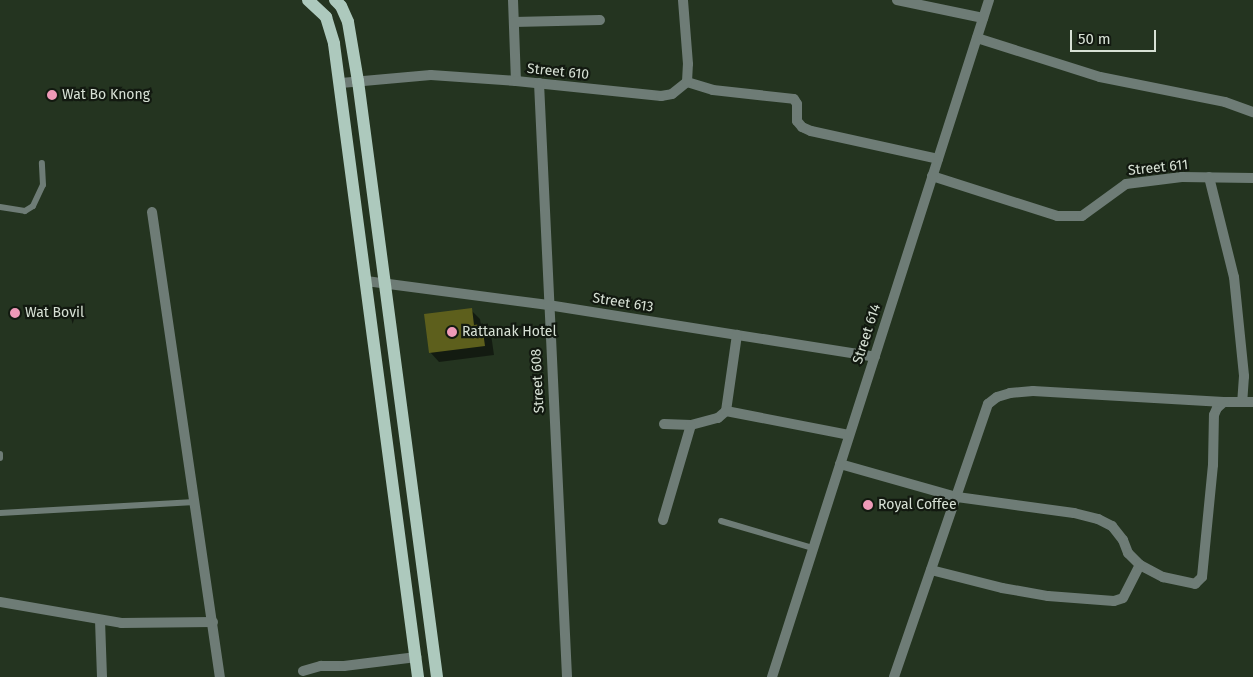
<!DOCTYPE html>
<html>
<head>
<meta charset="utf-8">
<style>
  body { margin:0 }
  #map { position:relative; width:1253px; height:677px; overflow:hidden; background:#243420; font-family:"Fira Sans",sans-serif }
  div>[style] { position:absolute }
  .shadow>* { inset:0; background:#0007 }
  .building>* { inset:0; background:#5d5f1c }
  .service>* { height:6px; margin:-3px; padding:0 3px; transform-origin:3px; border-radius:3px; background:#6e7c76 }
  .minor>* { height:10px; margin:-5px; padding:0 5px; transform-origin:5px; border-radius:5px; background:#6e7c76 }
  .tertiary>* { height:10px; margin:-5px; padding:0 5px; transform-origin:5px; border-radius:5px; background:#6e7c76 }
  .primary>* { height:12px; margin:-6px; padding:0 6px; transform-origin:6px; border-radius:6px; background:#adc9bd }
  .dots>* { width:14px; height:14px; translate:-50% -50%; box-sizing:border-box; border:2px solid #121910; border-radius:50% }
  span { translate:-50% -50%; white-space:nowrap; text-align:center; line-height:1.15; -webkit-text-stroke:4.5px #121910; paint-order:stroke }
  .street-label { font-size:14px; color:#d7e1d5 }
  .poi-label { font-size:14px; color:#d7e1d5 }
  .left { translate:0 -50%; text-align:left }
  .scale { position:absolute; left:1070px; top:30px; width:86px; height:22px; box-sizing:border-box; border:2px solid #d7e1d5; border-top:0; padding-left:6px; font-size:15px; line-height:18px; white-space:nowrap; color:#d7e1d5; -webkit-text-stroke:4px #121910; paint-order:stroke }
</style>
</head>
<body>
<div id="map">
  <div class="shadow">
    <div style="clip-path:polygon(471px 310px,480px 319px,481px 325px,491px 334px,494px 355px,439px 362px,430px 352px)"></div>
  </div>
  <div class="building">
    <div style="clip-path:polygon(472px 308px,474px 325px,482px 324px,485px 346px,429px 353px,424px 314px)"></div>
  </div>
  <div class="service">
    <div style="left:0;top:207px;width:25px;rotate:9deg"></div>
    <div style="left:25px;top:211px;width:9px;rotate:-32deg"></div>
    <div style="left:33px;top:206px;width:23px;rotate:-65deg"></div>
    <div style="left:43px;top:185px;width:22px;rotate:-93deg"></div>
    <div style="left:0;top:454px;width:4px;rotate:90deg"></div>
    <div style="left:0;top:513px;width:195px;rotate:-3.2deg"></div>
    <div style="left:721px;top:521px;width:96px;rotate:16.4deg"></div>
  </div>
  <div class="minor">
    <div style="left:513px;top:0;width:81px;rotate:87.9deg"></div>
    <div style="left:897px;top:0;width:88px;rotate:11.8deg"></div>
    <div style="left:514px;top:22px;width:86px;rotate:-1.3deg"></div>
    <div style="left:977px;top:38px;width:129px;rotate:17.6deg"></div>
    <div style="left:1100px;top:77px;width:127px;rotate:11.3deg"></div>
    <div style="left:1225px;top:102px;width:30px;rotate:20deg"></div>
    <div style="left:687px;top:82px;width:27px;rotate:17deg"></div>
    <div style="left:713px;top:90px;width:81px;rotate:6.3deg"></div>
    <div style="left:794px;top:99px;width:6px;rotate:59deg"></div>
    <div style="left:797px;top:104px;width:17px;rotate:90deg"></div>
    <div style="left:797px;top:121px;width:8px;rotate:50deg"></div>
    <div style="left:802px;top:127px;width:10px;rotate:24deg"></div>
    <div style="left:811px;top:131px;width:130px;rotate:12.4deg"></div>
    <div style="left:341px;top:83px;width:90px;rotate:-5.1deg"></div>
    <div style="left:431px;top:75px;width:85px;rotate:4deg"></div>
    <div style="left:516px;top:81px;width:146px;rotate:5.9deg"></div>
    <div style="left:661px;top:96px;width:11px;rotate:-10deg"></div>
    <div style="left:672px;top:94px;width:19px;rotate:-39deg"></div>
    <div style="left:687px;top:82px;width:18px;rotate:-87deg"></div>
    <div style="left:688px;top:64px;width:64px;rotate:-94.5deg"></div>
    <div style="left:539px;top:83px;width:595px;rotate:87.3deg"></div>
    <div style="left:932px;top:176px;width:131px;rotate:17.7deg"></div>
    <div style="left:1057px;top:216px;width:25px"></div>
    <div style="left:1082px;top:216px;width:54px;rotate:-36deg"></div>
    <div style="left:1126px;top:184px;width:56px;rotate:-7.1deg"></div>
    <div style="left:1182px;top:177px;width:71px;rotate:0.8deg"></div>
    <div style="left:1209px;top:177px;width:103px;rotate:76deg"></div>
    <div style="left:1234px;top:277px;width:100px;rotate:84.2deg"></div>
    <div style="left:1244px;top:376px;width:26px;rotate:94deg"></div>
    <div style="left:152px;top:212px;width:470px;rotate:81.7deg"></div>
    <div style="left:366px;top:281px;width:184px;rotate:7.5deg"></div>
    <div style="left:548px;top:305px;width:331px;rotate:9deg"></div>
    <div style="left:726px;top:411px;width:77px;rotate:-81.8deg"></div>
    <div style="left:664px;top:424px;width:27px;rotate:2deg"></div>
    <div style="left:691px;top:425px;width:28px;rotate:-15deg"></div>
    <div style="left:718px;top:418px;width:11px;rotate:-41deg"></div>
    <div style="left:726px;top:411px;width:125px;rotate:11deg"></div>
    <div style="left:840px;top:464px;width:122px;rotate:15.8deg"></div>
    <div style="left:957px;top:497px;width:118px;rotate:7.8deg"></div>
    <div style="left:1074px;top:513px;width:25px;rotate:14deg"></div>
    <div style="left:1098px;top:519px;width:16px;rotate:27deg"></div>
    <div style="left:1112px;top:526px;width:18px;rotate:52deg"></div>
    <div style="left:1123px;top:540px;width:14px;rotate:69deg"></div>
    <div style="left:1128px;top:553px;width:17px;rotate:45deg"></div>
    <div style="left:1140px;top:565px;width:26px;rotate:28deg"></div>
    <div style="left:1163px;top:577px;width:33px;rotate:12deg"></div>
    <div style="left:1195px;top:584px;width:10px;rotate:-45deg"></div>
    <div style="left:1202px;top:577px;width:113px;rotate:-84.4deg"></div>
    <div style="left:1213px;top:465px;width:50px;rotate:-88.9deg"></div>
    <div style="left:1214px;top:415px;width:8px;rotate:-67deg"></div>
    <div style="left:1217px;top:408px;width:9px;rotate:-41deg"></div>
    <div style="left:1224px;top:402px;width:29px"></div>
    <div style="left:663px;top:520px;width:99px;rotate:-73.6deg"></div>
    <div style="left:931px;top:570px;width:73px;rotate:14.2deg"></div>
    <div style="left:1002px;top:588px;width:47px;rotate:9.9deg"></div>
    <div style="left:1048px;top:596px;width:66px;rotate:4.3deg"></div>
    <div style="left:1114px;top:601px;width:9px;rotate:-18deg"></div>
    <div style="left:1123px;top:598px;width:37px;rotate:-63deg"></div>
    <div style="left:0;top:602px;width:123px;rotate:9.8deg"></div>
    <div style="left:121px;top:623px;width:92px;rotate:-0.6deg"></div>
    <div style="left:100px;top:620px;width:57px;rotate:88deg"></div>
    <div style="left:303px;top:671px;width:19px;rotate:-16deg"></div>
    <div style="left:321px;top:666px;width:23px"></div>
    <div style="left:344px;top:666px;width:73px;rotate:-7.1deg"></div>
    <div style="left:894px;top:677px;width:289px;rotate:-71deg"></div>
    <div style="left:988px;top:404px;width:11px;rotate:-38deg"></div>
    <div style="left:997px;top:397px;width:14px;rotate:-17deg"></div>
    <div style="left:1010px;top:393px;width:23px;rotate:-5deg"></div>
    <div style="left:1033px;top:391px;width:191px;rotate:3.3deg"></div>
  </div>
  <div class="tertiary">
    <div style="left:772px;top:677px;width:711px;rotate:-72.23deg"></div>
  </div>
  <div class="primary">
    <div style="left:308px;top:0;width:25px;rotate:43deg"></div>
    <div style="left:326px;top:17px;width:28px;rotate:73deg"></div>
    <div style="left:334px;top:44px;width:639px;rotate:82.44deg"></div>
    <div style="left:335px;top:0;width:8px;rotate:45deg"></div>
    <div style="left:341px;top:6px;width:17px;rotate:66deg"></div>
    <div style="left:348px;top:22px;width:60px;rotate:80.4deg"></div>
    <div style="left:358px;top:81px;width:601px;rotate:82.45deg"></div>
  </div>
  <div class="dots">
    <div style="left:52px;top:95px;background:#ef9ab8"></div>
    <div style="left:15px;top:313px;background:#ef9ab8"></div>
    <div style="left:452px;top:332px;background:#ef9ab8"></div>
    <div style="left:868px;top:505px;background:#ef9ab8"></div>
  </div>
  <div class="street-label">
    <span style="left:558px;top:72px;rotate:6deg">Street 610</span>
    <span style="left:1158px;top:168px;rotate:-6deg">Street 611</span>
    <span style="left:623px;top:303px;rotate:9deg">Street 613</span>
    <span style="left:867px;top:334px;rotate:-72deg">Street 614</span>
    <span style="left:538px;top:381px;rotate:-93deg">Street 608</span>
  </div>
  <div class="poi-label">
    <span class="left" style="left:62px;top:95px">Wat Bo Knong</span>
    <span class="left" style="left:25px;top:313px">Wat Bovil</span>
    <span class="left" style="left:462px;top:332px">Rattanak Hotel</span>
    <span class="left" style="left:878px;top:505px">Royal Coffee</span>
  </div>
  <div class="scale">50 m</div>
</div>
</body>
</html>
